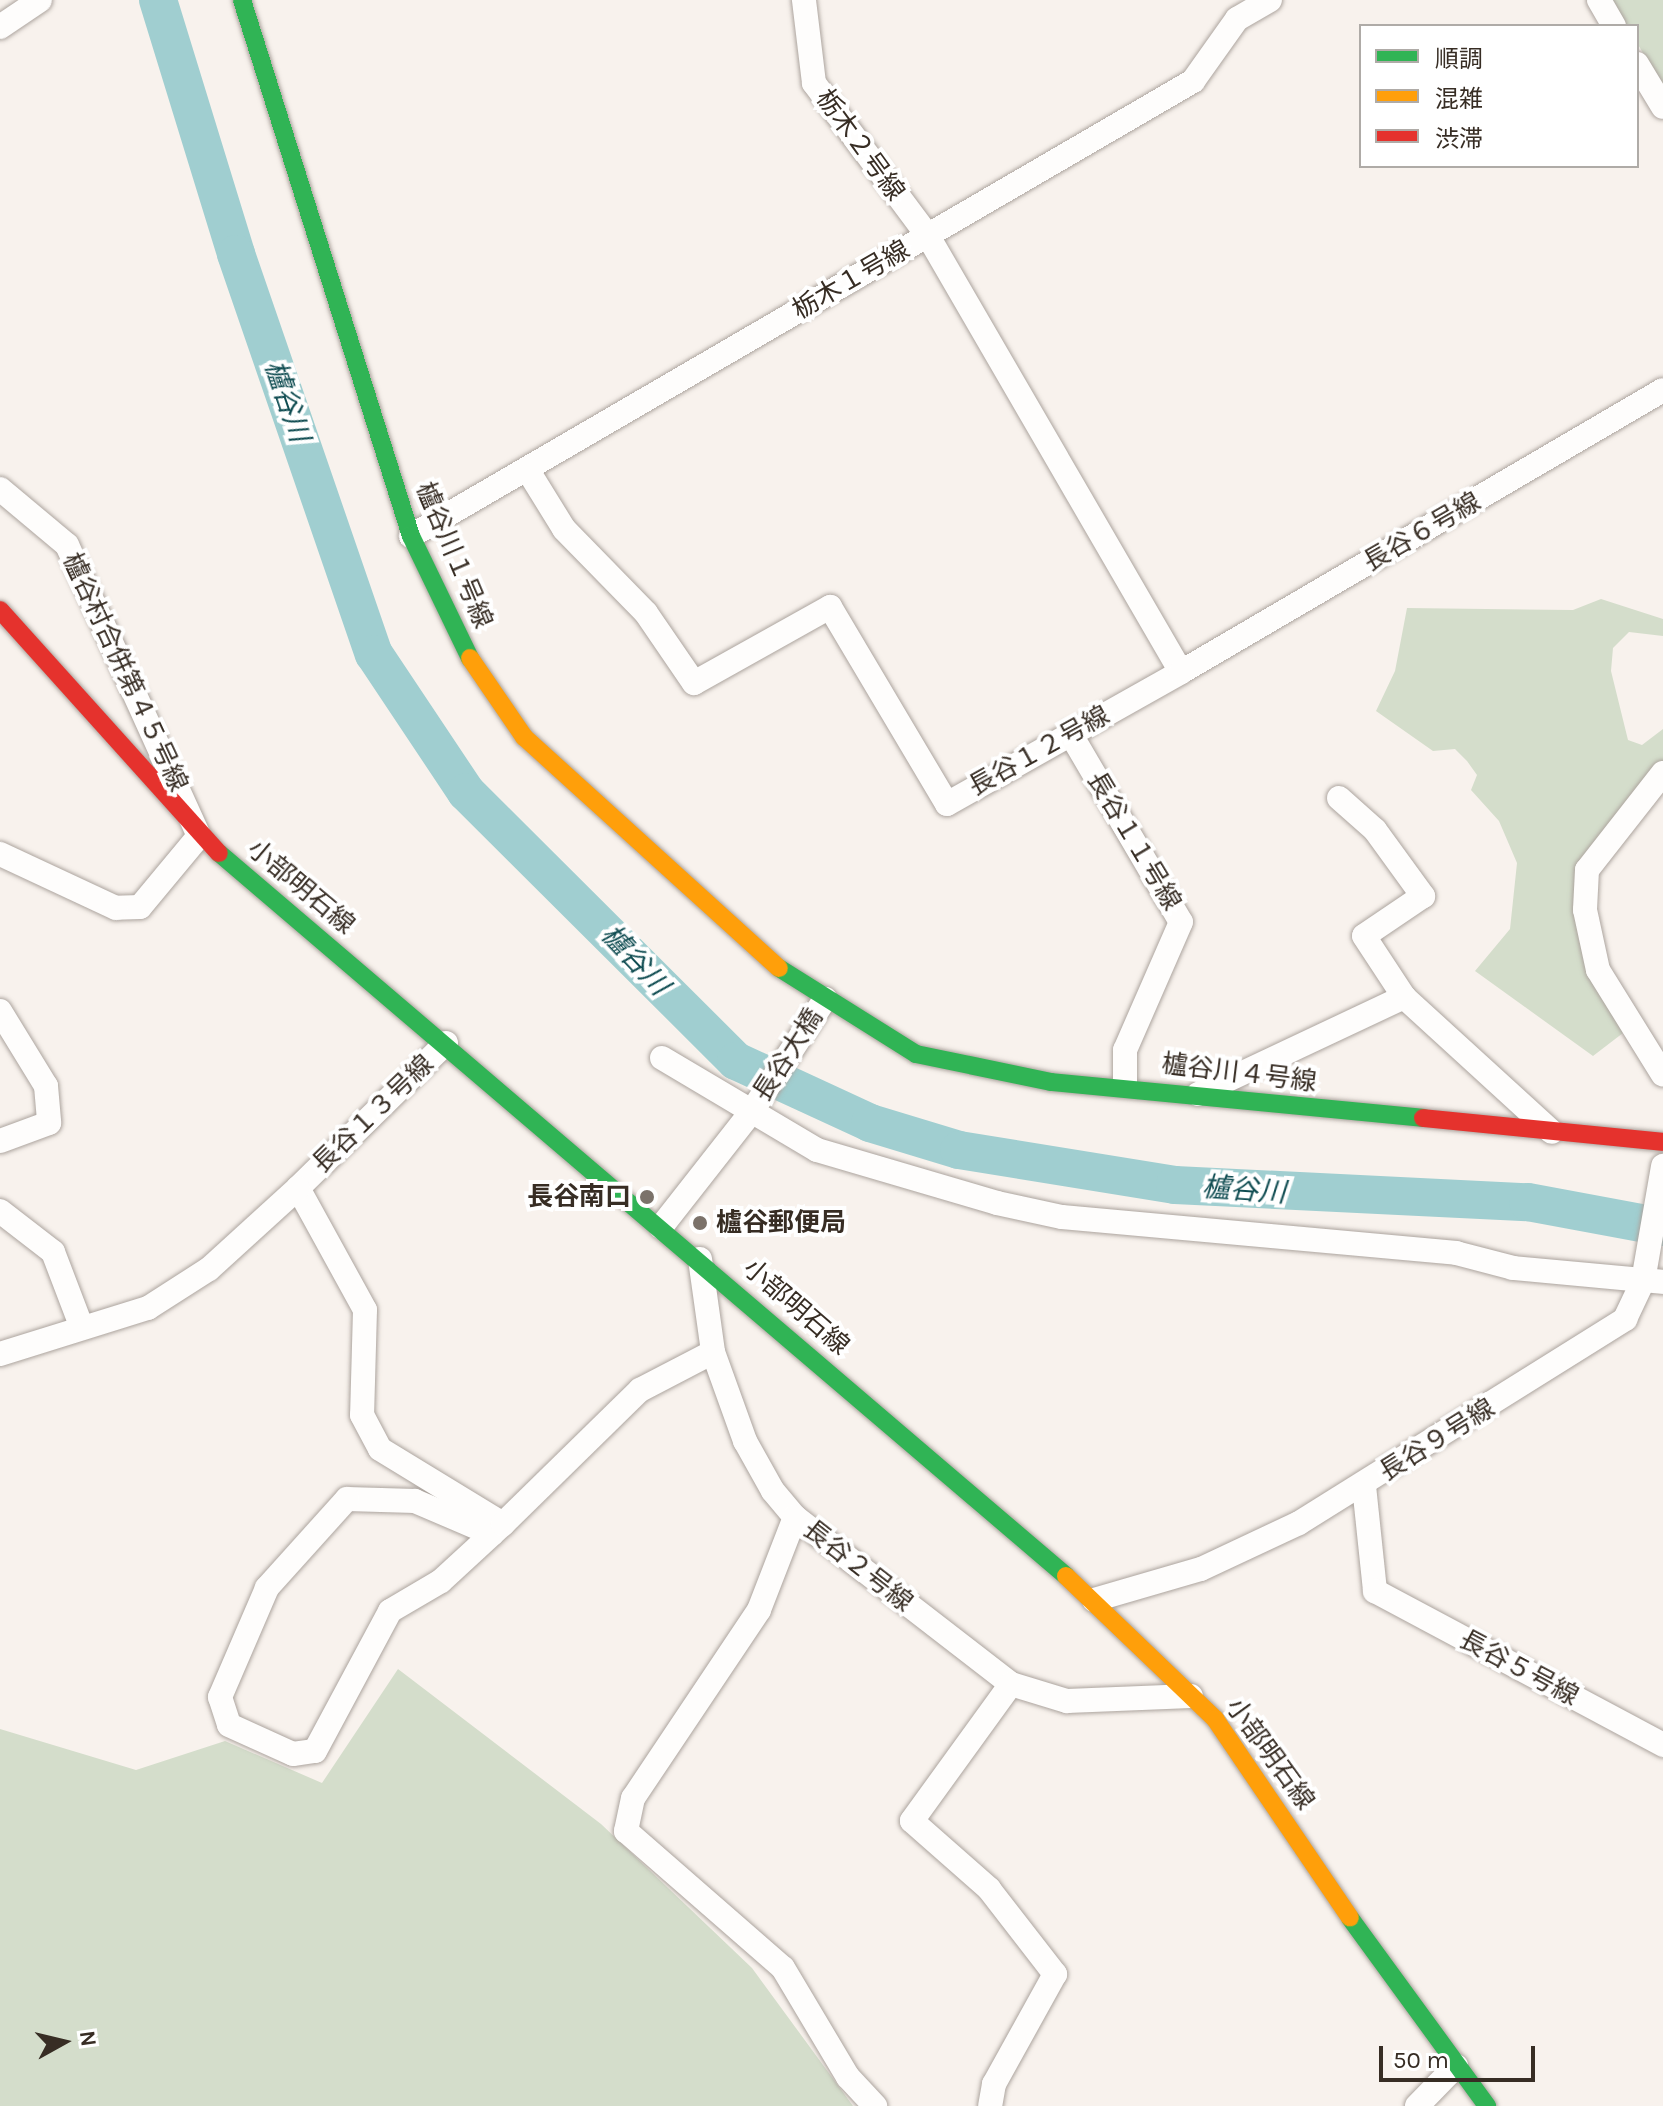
<!DOCTYPE html>
<html>
<head>
<meta charset="utf-8">
<style>
  body { margin:0 }
  #map { position:relative; width:1663px; height:2106px; overflow:hidden; background:#f8f2ed; font-family:Karla,"Noto Sans JP",sans-serif }
  div>[style] { position:absolute }
  .green>* { inset:0; background:#d4ddcb }
  .river>* { height:38px; margin:-19px; padding:0 19px; transform-origin:19px; border-radius:19px; background:#a0ced0 }
  .roads { filter:drop-shadow(0 0 2px #aca49e) drop-shadow(0 0 2px #aca49e) }
  .street>* { height:24px; margin:-12px; padding:0 12px; transform-origin:12px; border-radius:12px; background:#fefdfc }
  .fast>* { height:18px; margin:-9px; padding:0 9px; transform-origin:9px; border-radius:9px; background:#30b455 }
  .slow>* { height:18px; margin:-9px; padding:0 9px; transform-origin:9px; border-radius:9px; background:#ff9f0a }
  .jam>* { height:18px; margin:-9px; padding:0 9px; transform-origin:9px; border-radius:9px; background:#e5322d }
  .dots>* { width:22px; height:22px; translate:-50% -50%; box-sizing:border-box; border:4px solid #fff; border-radius:50% }
  span { translate:-50% -50%; white-space:nowrap; text-align:center; line-height:1.15; -webkit-text-stroke:8px #fff; paint-order:stroke }
  .street-label { font-size:26px; color:#372d24 }
  .poi-label { font-size:26px; color:#372d24; font-weight:700 }
  .right { translate:-100% -50%; text-align:right }
  .left { translate:0 -50%; text-align:left }
  .water-label { font-size:28px; color:#0f4c51; font-style:italic }
  .legend { position:absolute; left:1359px; top:24px; width:280px; height:144px; box-sizing:border-box; background:#fff; border:2px solid #afaba7; margin:0; padding:10px 14px; list-style:none; font-size:24px; color:#372d24 }
  .legend li { display:flex; align-items:center; gap:16px; height:40px }
  .legend b { width:40px; border:2px solid #afaba7 }
  .north { position:absolute; left:24px; top:2002px; width:80px; height:80px; -webkit-text-stroke:6px #fff; paint-order:stroke; rotate:82deg; font-size:22px; font-weight:700; line-height:32px; text-align:center; color:#372d24 }
  .north::after { content:''; display:block; margin:auto; width:28px; height:36px; background:#372d24; clip-path:polygon(50% 0,100% 100%,50% 72%,0 100%) }
  .scale { position:absolute; left:1379px; top:2046px; width:156px; height:36px; box-sizing:border-box; border:4px solid #372d24; border-top:0; padding-left:10px; font-size:24px; line-height:28px; white-space:nowrap; color:#372d24; -webkit-text-stroke:6px #fff; paint-order:stroke }
</style>
</head>
<body>
<div id="map">
  <div class="green">
    <div style="clip-path:polygon(1612px 0,1663px 0,1663px 86px,1637px 43px,1637px 26px,1627px 26px)"></div>
    <div style="clip-path:polygon(1601px 599px,1663px 619px,1663px 636px,1629px 632px,1613px 648px,1611px 671px,1628px 740px,1642px 745px,1663px 729px,1663px 763px,1586px 861px,1623px 1033px,1593px 1056px,1475px 971px,1510px 929px,1517px 863px,1499px 821px,1471px 790px,1477px 775px,1467px 761px,1455px 749px,1433px 751px,1376px 711px,1395px 671px,1407px 608px,1573px 610px)"></div>
    <div style="clip-path:polygon(398px 1669px,601px 1824px,752px 1968px,853px 2106px,0 2106px,0 1729px,136px 1770px,225px 1741px,322px 1783px)"></div>
  </div>
  <div class="river">
    <div style="left:158px;top:0;width:266px;rotate:72.9deg"></div>
    <div style="left:236px;top:254px;width:423px;rotate:71deg"></div>
    <div style="left:374px;top:654px;width:166px;rotate:56.3deg"></div>
    <div style="left:466px;top:792px;width:381px;rotate:44.9deg"></div>
    <div style="left:736px;top:1061px;width:148px;rotate:24.8deg"></div>
    <div style="left:870px;top:1123px;width:93px;rotate:16.9deg"></div>
    <div style="left:959px;top:1150px;width:219px;rotate:9.2deg"></div>
    <div style="left:1175px;top:1185px;width:353px;rotate:2.8deg"></div>
    <div style="left:1528px;top:1202px;width:137px;rotate:10.5deg"></div>
  </div>
  <div class="roads">
    <div class="street">
      <div style="left:1599px;top:0;width:30px;rotate:60deg"></div>
      <div style="left:0;top:27px;width:48px;rotate:-34deg"></div>
      <div style="left:1637px;top:64px;width:50px;rotate:58.8deg"></div>
      <div style="left:527px;top:469px;width:70px;rotate:58.3deg"></div>
      <div style="left:564px;top:529px;width:117px;rotate:45.7deg"></div>
      <div style="left:646px;top:613px;width:85px;rotate:55.6deg"></div>
      <div style="left:694px;top:683px;width:156px;rotate:-29.2deg"></div>
      <div style="left:830px;top:607px;width:229px;rotate:59.3deg"></div>
      <div style="left:947px;top:804px;width:269px;rotate:-29.4deg"></div>
      <div style="left:1181px;top:672px;width:504px;rotate:-120.13deg"></div>
      <div style="left:928px;top:236px;width:191px;rotate:-126.7deg"></div>
      <div style="left:814px;top:83px;width:84px;rotate:-96.9deg"></div>
      <div style="left:0;top:489px;width:87px;rotate:39.9deg"></div>
      <div style="left:67px;top:545px;width:320px;rotate:65.6deg"></div>
      <div style="left:199px;top:836px;width:92px;rotate:129.7deg"></div>
      <div style="left:140px;top:907px;width:24px;rotate:178deg"></div>
      <div style="left:116px;top:908px;width:128px;rotate:-155deg"></div>
      <div style="left:411px;top:536px;width:905px;rotate:-30.19deg"></div>
      <div style="left:1193px;top:81px;width:76px;rotate:-54.6deg"></div>
      <div style="left:1237px;top:19px;width:38px;rotate:-30deg"></div>
      <div style="left:1181px;top:672px;width:558px;rotate:-30.33deg"></div>
      <div style="left:1070px;top:733px;width:219px;rotate:59.6deg"></div>
      <div style="left:1181px;top:922px;width:140px;rotate:113.6deg"></div>
      <div style="left:1125px;top:1050px;width:35px;rotate:90deg"></div>
      <div style="left:1663px;top:773px;width:123px;rotate:128.1deg"></div>
      <div style="left:1587px;top:870px;width:40px;rotate:92.9deg"></div>
      <div style="left:1585px;top:910px;width:61px;rotate:77.8deg"></div>
      <div style="left:1598px;top:970px;width:123px;rotate:58.2deg"></div>
      <div style="left:1339px;top:798px;width:48px;rotate:41.6deg"></div>
      <div style="left:1375px;top:830px;width:82px;rotate:54deg"></div>
      <div style="left:1423px;top:896px;width:71px;rotate:145.9deg"></div>
      <div style="left:1364px;top:936px;width:73px;rotate:56.7deg"></div>
      <div style="left:1404px;top:997px;width:200px;rotate:42.4deg"></div>
      <div style="left:0;top:1011px;width:88px;rotate:58.5deg"></div>
      <div style="left:46px;top:1086px;width:37px;rotate:85deg"></div>
      <div style="left:49px;top:1123px;width:52px;rotate:159.8deg"></div>
      <div style="left:446px;top:1043px;width:207px;rotate:135.6deg"></div>
      <div style="left:298px;top:1188px;width:139px;rotate:61.2deg"></div>
      <div style="left:365px;top:1310px;width:105px;rotate:91.6deg"></div>
      <div style="left:362px;top:1415px;width:38px;rotate:62deg"></div>
      <div style="left:380px;top:1449px;width:144px;rotate:31.4deg"></div>
      <div style="left:662px;top:1058px;width:180px;rotate:30.7deg"></div>
      <div style="left:817px;top:1150px;width:188px;rotate:16.4deg"></div>
      <div style="left:997px;top:1203px;width:66px;rotate:12.2deg"></div>
      <div style="left:1062px;top:1217px;width:396px;rotate:5.2deg"></div>
      <div style="left:1456px;top:1253px;width:59px;rotate:14.7deg"></div>
      <div style="left:1513px;top:1268px;width:151px;rotate:5.3deg"></div>
      <div style="left:1198px;top:1094px;width:228px;rotate:-25.2deg"></div>
      <div style="left:0;top:1211px;width:67px;rotate:37.7deg"></div>
      <div style="left:53px;top:1252px;width:81px;rotate:69.1deg"></div>
      <div style="left:661px;top:1227px;width:147px;rotate:-51.9deg"></div>
      <div style="left:752px;top:1111px;width:134px;rotate:-56.9deg"></div>
      <div style="left:700px;top:1259px;width:94px;rotate:82deg"></div>
      <div style="left:713px;top:1352px;width:95px;rotate:70.2deg"></div>
      <div style="left:745px;top:1441px;width:57px;rotate:60.8deg"></div>
      <div style="left:773px;top:1491px;width:34px;rotate:50deg"></div>
      <div style="left:795px;top:1517px;width:273px;rotate:37.7deg"></div>
      <div style="left:1011px;top:1684px;width:169px;rotate:125.9deg"></div>
      <div style="left:912px;top:1821px;width:103px;rotate:41.4deg"></div>
      <div style="left:989px;top:1889px;width:108px;rotate:52.2deg"></div>
      <div style="left:1055px;top:1974px;width:126px;rotate:119deg"></div>
      <div style="left:994px;top:2084px;width:22px;rotate:100deg"></div>
      <div style="left:0;top:1354px;width:155px;rotate:-17.3deg"></div>
      <div style="left:148px;top:1308px;width:72px;rotate:-32.6deg"></div>
      <div style="left:209px;top:1269px;width:120px;rotate:-42.3deg"></div>
      <div style="left:1364px;top:1486px;width:106px;rotate:84deg"></div>
      <div style="left:1375px;top:1591px;width:327px;rotate:28.1deg"></div>
      <div style="left:795px;top:1517px;width:100px;rotate:111.2deg"></div>
      <div style="left:759px;top:1610px;width:226px;rotate:123.8deg"></div>
      <div style="left:633px;top:1798px;width:34px;rotate:102deg"></div>
      <div style="left:626px;top:1831px;width:208px;rotate:41.1deg"></div>
      <div style="left:783px;top:1968px;width:127px;rotate:59.2deg"></div>
      <div style="left:848px;top:2077px;width:40px;rotate:47deg"></div>
      <div style="left:492px;top:1534px;width:84px;rotate:-156.8deg"></div>
      <div style="left:415px;top:1501px;width:68px;rotate:-178.3deg"></div>
      <div style="left:347px;top:1499px;width:120px;rotate:132deg"></div>
      <div style="left:267px;top:1588px;width:119px;rotate:113.3deg"></div>
      <div style="left:220px;top:1697px;width:29px;rotate:72deg"></div>
      <div style="left:229px;top:1725px;width:70px;rotate:24.4deg"></div>
      <div style="left:293px;top:1754px;width:22px;rotate:-8deg"></div>
      <div style="left:315px;top:1751px;width:159px;rotate:-61.8deg"></div>
      <div style="left:390px;top:1611px;width:59px;rotate:-30.5deg"></div>
      <div style="left:441px;top:1581px;width:84px;rotate:-42.6deg"></div>
      <div style="left:503px;top:1524px;width:192px;rotate:-44.4deg"></div>
      <div style="left:640px;top:1390px;width:82px;rotate:-27.5deg"></div>
      <div style="left:1094px;top:1600px;width:111px;rotate:-16.2deg"></div>
      <div style="left:1201px;top:1569px;width:108px;rotate:-25.1deg"></div>
      <div style="left:1299px;top:1523px;width:385px;rotate:-32deg"></div>
      <div style="left:1625px;top:1319px;width:42px;rotate:-64.7deg"></div>
      <div style="left:1643px;top:1281px;width:117px;rotate:-80.1deg"></div>
      <div style="left:1011px;top:1684px;width:59px;rotate:16.9deg"></div>
      <div style="left:1067px;top:1701px;width:124px;rotate:-2.3deg"></div>
      <div style="left:1417px;top:2106px;width:56px;rotate:-45.7deg"></div>
    </div>
    <div class="fast">
      <div style="left:242px;top:0;width:562px;rotate:72.5deg"></div>
      <div style="left:411px;top:536px;width:136px;rotate:64.2deg"></div>
      <div style="left:219px;top:853px;width:1114px;rotate:40.48deg"></div>
      <div style="left:779px;top:968px;width:162px;rotate:32.1deg"></div>
      <div style="left:916px;top:1054px;width:138px;rotate:11.7deg"></div>
      <div style="left:1051px;top:1082px;width:374px;rotate:5.5deg"></div>
      <div style="left:1350px;top:1918px;width:233px;rotate:53.9deg"></div>
    </div>
    <div class="slow">
      <div style="left:470px;top:658px;width:96px;rotate:55.6deg"></div>
      <div style="left:524px;top:737px;width:344px;rotate:42.2deg"></div>
      <div style="left:1066px;top:1576px;width:207px;rotate:43.8deg"></div>
      <div style="left:1215px;top:1719px;width:240px;rotate:55.8deg"></div>
    </div>
    <div class="jam">
      <div style="left:0;top:610px;width:327px;rotate:48deg"></div>
      <div style="left:1423px;top:1118px;width:241px;rotate:5.7deg"></div>
    </div>
  </div>
  <div class="dots">
    <div style="left:647px;top:1197px;background:#7b726a"></div>
    <div style="left:700px;top:1223px;background:#7b726a"></div>
  </div>
  <div class="street-label">
    <span style="left:860px;top:145px;rotate:54deg">栃木２号線</span>
    <span style="left:851px;top:280px;rotate:-30deg">栃木１号線</span>
    <span style="left:1422px;top:532px;rotate:-30deg">長谷６号線</span>
    <span style="left:454px;top:555px;rotate:67deg">櫨谷川１号線</span>
    <span style="left:125px;top:672px;rotate:65deg">櫨谷村合併第４５号線</span>
    <span style="left:1039px;top:751px;rotate:-29deg">長谷１２号線</span>
    <span style="left:1134px;top:841px;rotate:59deg">長谷１１号線</span>
    <span style="left:301px;top:887px;rotate:40deg">小部明石線</span>
    <span style="left:788px;top:1055px;rotate:-57deg">長谷大橋</span>
    <span style="left:1239px;top:1073px;rotate:7deg">櫨谷川４号線</span>
    <span style="left:373px;top:1114px;rotate:-44deg">長谷１３号線</span>
    <span style="left:796px;top:1307px;rotate:41deg">小部明石線</span>
    <span style="left:1437px;top:1440px;rotate:-32deg">長谷９号線</span>
    <span style="left:858px;top:1566px;rotate:38deg">長谷２号線</span>
    <span style="left:1519px;top:1668px;rotate:28deg">長谷５号線</span>
    <span style="left:1270px;top:1754px;rotate:54deg">小部明石線</span>
  </div>
  <div class="poi-label">
    <span class="right" style="left:631px;top:1197px">長谷南口</span>
    <span class="left" style="left:716px;top:1223px">櫨谷郵便局</span>
  </div>
  <div class="water-label">
    <span style="left:287px;top:401px;rotate:71deg">櫨谷川</span>
    <span style="left:635px;top:960px;rotate:47deg">櫨谷川</span>
    <span style="left:1244px;top:1190px;rotate:4deg">櫨谷川</span>
  </div>
  <ul class="legend">
  <li><b style="height:10px;background:#30b455"></b>順調</li>
  <li><b style="height:10px;background:#ff9f0a"></b>混雑</li>
  <li><b style="height:10px;background:#e5322d"></b>渋滞</li>
  </ul>
  <div class="north">N</div>
  <div class="scale">50 m</div>
</div>
</body>
</html>
